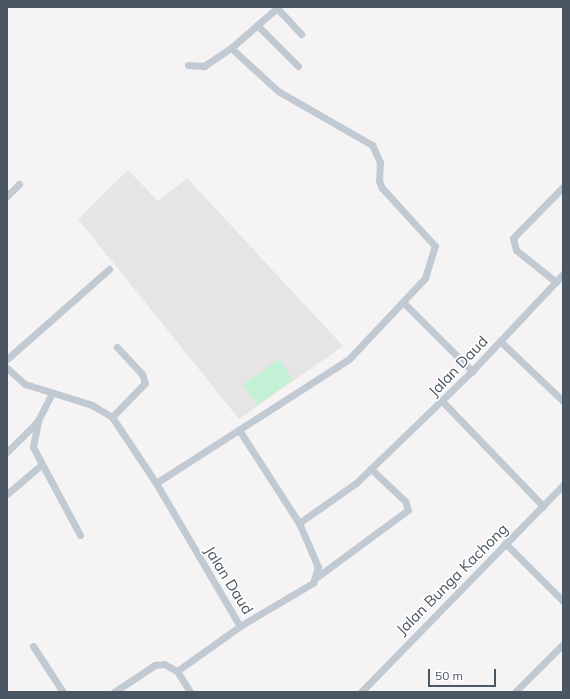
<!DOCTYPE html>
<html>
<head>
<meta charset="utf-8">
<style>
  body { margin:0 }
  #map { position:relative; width:570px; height:699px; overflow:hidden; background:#f5f3f3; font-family:Mulish,sans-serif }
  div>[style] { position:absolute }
  .education>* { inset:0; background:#e6e4e5 }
  .green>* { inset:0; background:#c3f1d5 }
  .street>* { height:7px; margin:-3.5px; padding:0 3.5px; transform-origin:3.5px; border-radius:3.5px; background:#c1cad2 }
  span { translate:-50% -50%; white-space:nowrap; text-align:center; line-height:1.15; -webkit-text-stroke:3.5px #fff; paint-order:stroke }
  .street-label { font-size:15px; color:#4a5661 }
  .frame { position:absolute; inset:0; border:8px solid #4a5661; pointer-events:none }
  .scale { position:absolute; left:428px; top:669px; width:68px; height:18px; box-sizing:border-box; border:2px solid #4a5661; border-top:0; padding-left:5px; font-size:12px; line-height:14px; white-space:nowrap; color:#4a5661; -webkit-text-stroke:3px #fff; paint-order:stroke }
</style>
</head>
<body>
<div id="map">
  <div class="education">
    <div style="clip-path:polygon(128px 170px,158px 201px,187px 178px,343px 346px,239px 419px,78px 219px)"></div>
  </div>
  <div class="green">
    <div style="clip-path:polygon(279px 359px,293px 380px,257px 405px,243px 385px)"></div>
  </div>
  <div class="street">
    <div style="left:276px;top:7px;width:37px;rotate:47deg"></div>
    <div style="left:257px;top:25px;width:58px;rotate:45deg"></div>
    <div style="left:188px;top:65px;width:16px;rotate:4deg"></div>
    <div style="left:204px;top:66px;width:32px;rotate:-34deg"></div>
    <div style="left:231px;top:48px;width:62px;rotate:-41.1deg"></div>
    <div style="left:7px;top:196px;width:17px;rotate:-45deg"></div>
    <div style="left:556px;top:282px;width:51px;rotate:-141.3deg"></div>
    <div style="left:516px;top:250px;width:12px;rotate:-104deg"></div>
    <div style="left:513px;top:238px;width:71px;rotate:-45.6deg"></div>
    <div style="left:403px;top:302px;width:98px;rotate:45deg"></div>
    <div style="left:500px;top:341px;width:87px;rotate:43.6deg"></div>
    <div style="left:7px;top:359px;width:136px;rotate:-41.4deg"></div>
    <div style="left:7px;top:368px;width:24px;rotate:42deg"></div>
    <div style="left:25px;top:384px;width:70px;rotate:17.4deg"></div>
    <div style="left:92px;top:405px;width:23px;rotate:31deg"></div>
    <div style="left:112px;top:417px;width:79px;rotate:56.3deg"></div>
    <div style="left:156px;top:483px;width:166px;rotate:59.6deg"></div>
    <div style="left:240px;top:626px;width:85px;rotate:-30.5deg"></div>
    <div style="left:313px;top:583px;width:17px;rotate:-73deg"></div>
    <div style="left:318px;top:567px;width:48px;rotate:-113.4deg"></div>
    <div style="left:299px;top:523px;width:111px;rotate:-122.8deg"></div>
    <div style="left:52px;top:393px;width:31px;rotate:117deg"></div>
    <div style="left:38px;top:421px;width:26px;rotate:101deg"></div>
    <div style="left:33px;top:447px;width:100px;rotate:61.9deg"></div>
    <div style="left:442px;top:401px;width:146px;rotate:46.1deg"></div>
    <div style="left:112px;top:417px;width:47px;rotate:-45.9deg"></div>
    <div style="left:145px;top:383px;width:9px;rotate:-108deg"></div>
    <div style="left:142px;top:374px;width:37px;rotate:-133deg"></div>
    <div style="left:7px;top:452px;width:44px;rotate:-45deg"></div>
    <div style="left:156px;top:483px;width:229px;rotate:-32.7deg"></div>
    <div style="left:349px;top:359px;width:111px;rotate:-46.8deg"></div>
    <div style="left:425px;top:278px;width:34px;rotate:-73deg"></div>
    <div style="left:435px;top:246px;width:79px;rotate:-132.4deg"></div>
    <div style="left:382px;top:188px;width:8px;rotate:-113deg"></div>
    <div style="left:379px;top:181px;width:19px;rotate:-87deg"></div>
    <div style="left:380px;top:162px;width:19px;rotate:-115deg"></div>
    <div style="left:372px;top:145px;width:108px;rotate:-150.1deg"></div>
    <div style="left:278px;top:91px;width:64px;rotate:-137.5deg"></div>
    <div style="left:7px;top:494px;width:43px;rotate:-40.3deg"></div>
    <div style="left:299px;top:523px;width:70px;rotate:-35.1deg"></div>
    <div style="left:356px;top:483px;width:161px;rotate:-44deg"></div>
    <div style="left:472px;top:371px;width:133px;rotate:-46.8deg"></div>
    <div style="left:505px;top:543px;width:82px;rotate:45deg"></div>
    <div style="left:317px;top:577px;width:113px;rotate:-36.4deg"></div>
    <div style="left:408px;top:510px;width:9px;rotate:-108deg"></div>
    <div style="left:405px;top:501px;width:47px;rotate:-136.7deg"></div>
    <div style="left:33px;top:646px;width:55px;rotate:56.9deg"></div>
    <div style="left:177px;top:671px;width:77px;rotate:-35.5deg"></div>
    <div style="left:114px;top:692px;width:49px;rotate:-33.4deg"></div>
    <div style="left:155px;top:665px;width:9px;rotate:-6deg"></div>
    <div style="left:164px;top:664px;width:15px;rotate:28deg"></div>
    <div style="left:177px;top:671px;width:25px;rotate:58deg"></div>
    <div style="left:361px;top:692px;width:289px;rotate:-45.7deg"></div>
    <div style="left:515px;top:692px;width:68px;rotate:-45deg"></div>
  </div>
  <div class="street-label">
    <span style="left:458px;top:366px;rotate:-46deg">Jalan Daud</span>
    <span style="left:452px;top:579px;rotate:-45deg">Jalan Bunga Kachong</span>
    <span style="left:229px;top:580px;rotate:58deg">Jalan Daud</span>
  </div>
  <div class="frame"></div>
  <div class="scale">50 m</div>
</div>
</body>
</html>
